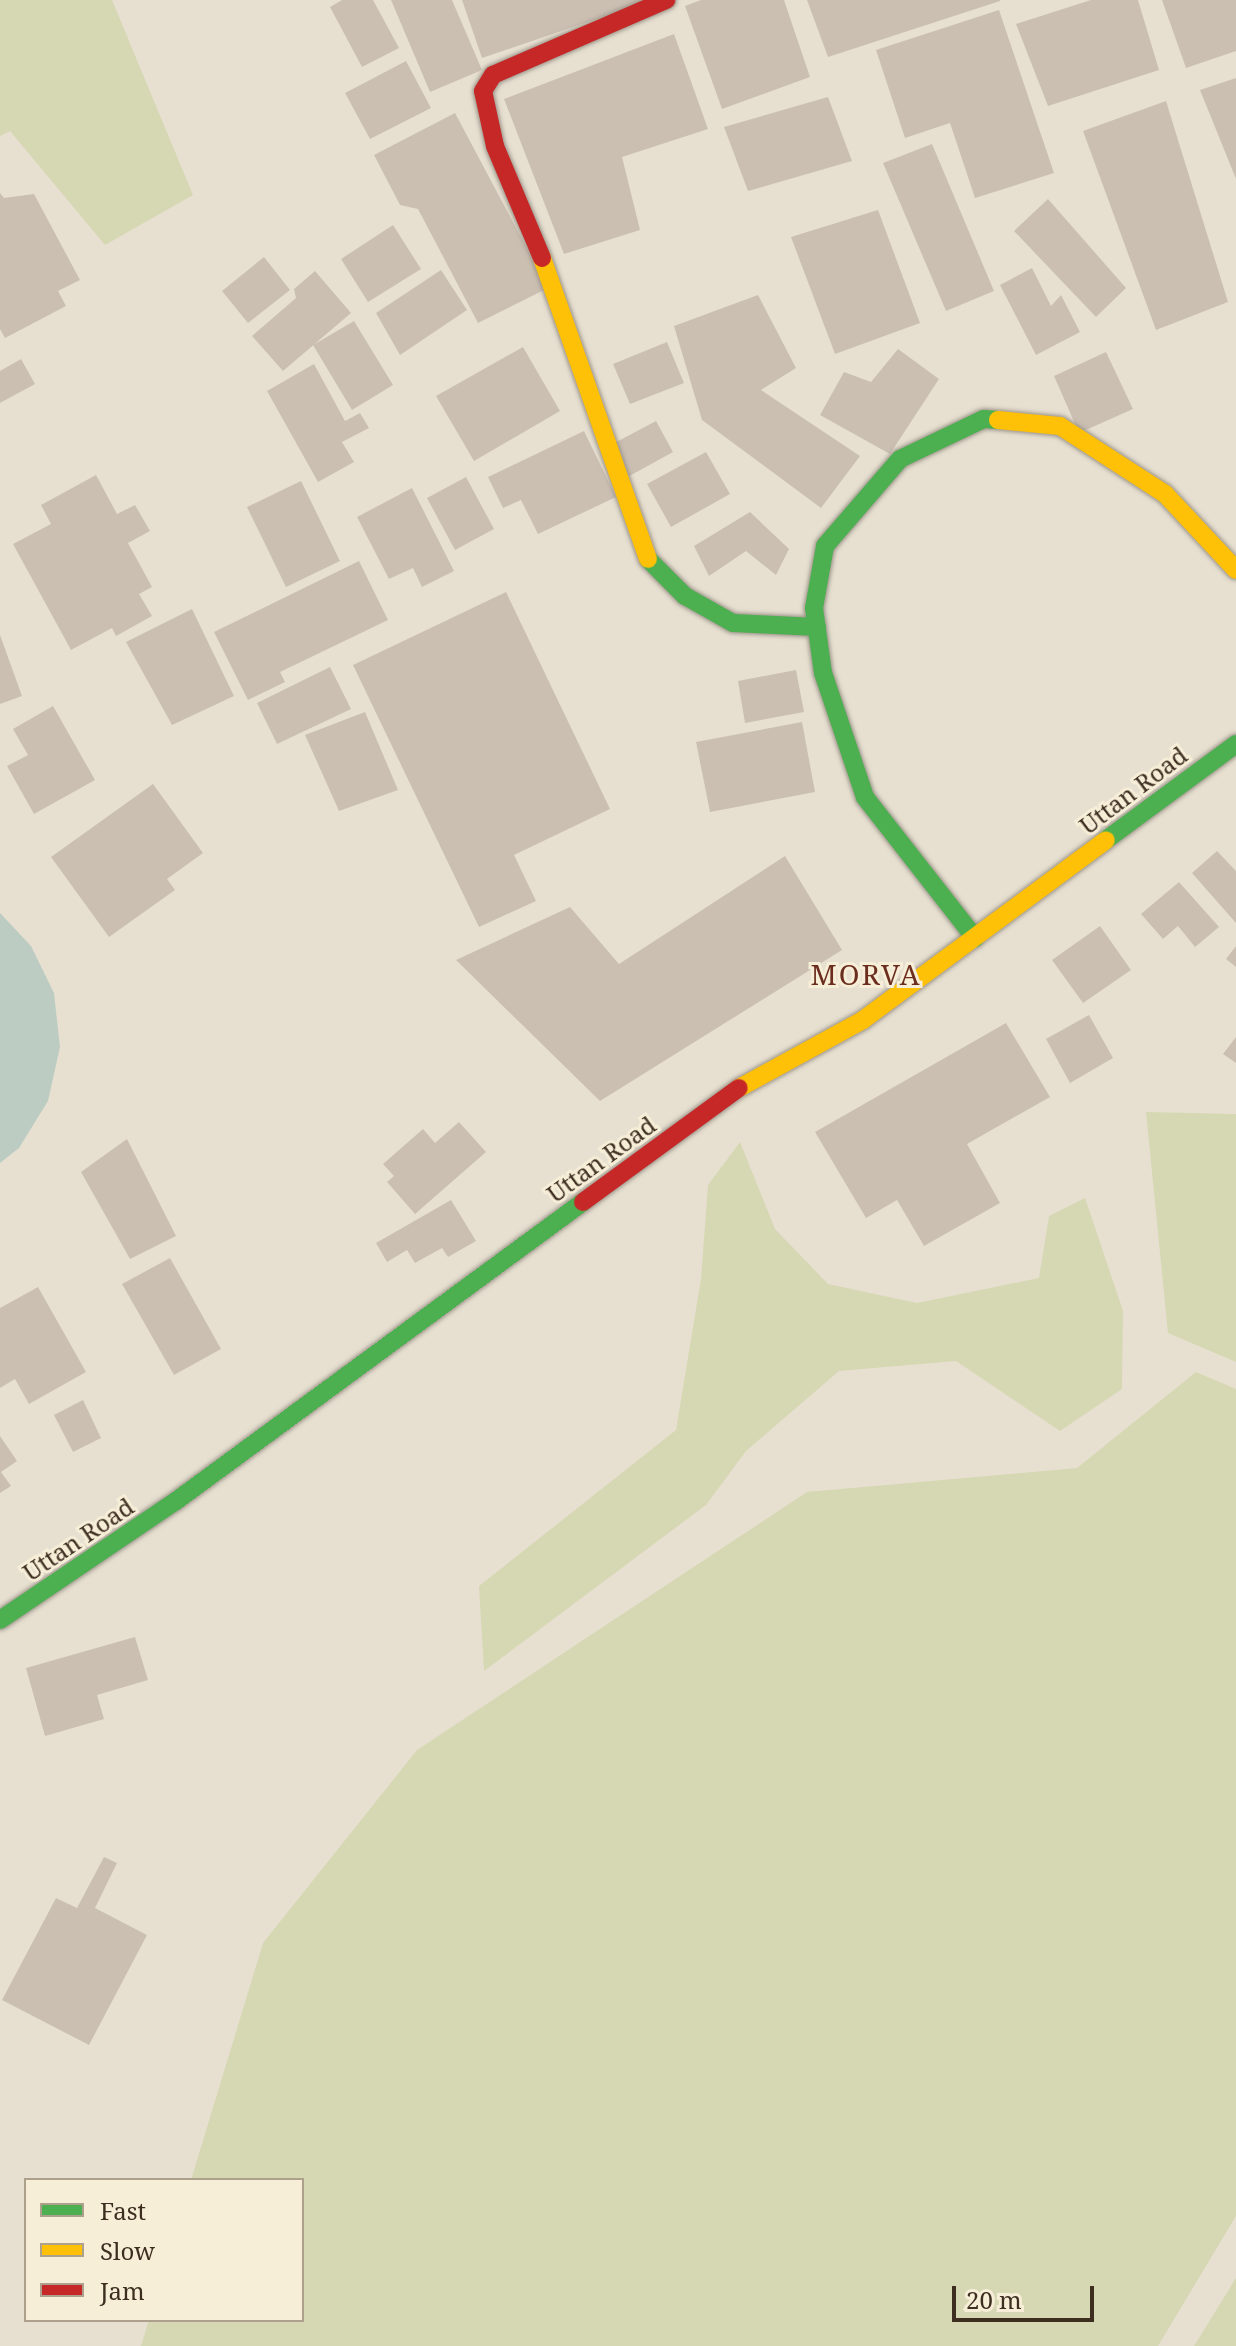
<!DOCTYPE html>
<html>
<head>
<meta charset="utf-8">
<style>
  body { margin:0 }
  #map { position:relative; width:1236px; height:2346px; overflow:hidden; background:#e7e0d1; font-family:"Noto Serif",serif }
  div>[style] { position:absolute }
  .green>* { inset:0; background:#d6d7b3 }
  .water>* { inset:0; background:#bcccc2 }
  .building>* { inset:0; background:#cbbfb2 }
  .roads { filter:drop-shadow(0 0 2px #9c958a) drop-shadow(0 0 2px #9c958a) }
  .fast>* { height:18px; margin:-9px; padding:0 9px; transform-origin:9px; border-radius:9px; background:#4caf50 }
  .slow>* { height:18px; margin:-9px; padding:0 9px; transform-origin:9px; border-radius:9px; background:#ffc107 }
  .jam>* { height:18px; margin:-9px; padding:0 9px; transform-origin:9px; border-radius:9px; background:#c62828 }
  span { translate:-50% -50%; white-space:nowrap; text-align:center; line-height:1.15; -webkit-text-stroke:6px #f7eed8; paint-order:stroke }
  .street-label { font-size:24px; color:#3d2e20 }
  .quarter-label { font-size:28px; color:#6b2e1e; letter-spacing:2px }
  .legend { position:absolute; left:24px; top:2178px; width:280px; height:144px; box-sizing:border-box; background:#f7eed8; border:2px solid #ada18e; margin:0; padding:10px 14px; list-style:none; font-size:24px; color:#3d2e20 }
  .legend li { display:flex; align-items:center; gap:16px; height:40px }
  .legend b { width:40px; border:2px solid #ada18e }
  .scale { position:absolute; left:952px; top:2286px; width:142px; height:36px; box-sizing:border-box; border:4px solid #3d2e20; border-top:0; padding-left:10px; font-size:24px; line-height:28px; white-space:nowrap; color:#3d2e20; -webkit-text-stroke:6px #f7eed8; paint-order:stroke }
</style>
</head>
<body>
<div id="map">
  <div class="green">
    <div style="clip-path:polygon(0 0,112px 0,193px 195px,105px 245px,10px 131px,0 136px)"></div>
    <div style="clip-path:polygon(1146px 1112px,1236px 1114px,1236px 1362px,1168px 1333px)"></div>
    <div style="clip-path:polygon(740px 1142px,775px 1229px,828px 1284px,917px 1303px,1039px 1278px,1049px 1216px,1085px 1198px,1123px 1311px,1122px 1389px,1060px 1431px,956px 1361px,839px 1371px,746px 1451px,706px 1505px,484px 1671px,479px 1586px,676px 1430px,701px 1279px,708px 1185px)"></div>
    <div style="clip-path:polygon(1196px 1372px,1236px 1389px,1236px 2216px,1158px 2346px,141px 2346px,149px 2320px,302px 2320px,302px 2180px,191px 2180px,263px 1943px,417px 1750px,807px 1492px,1077px 1468px)"></div>
    <div style="clip-path:polygon(1236px 2278px,1236px 2346px,1194px 2346px)"></div>
  </div>
  <div class="water">
    <div style="clip-path:polygon(0 913px,31px 946px,54px 993px,60px 1047px,48px 1101px,19px 1148px,0 1163px)"></div>
  </div>
  <div class="building">
    <div style="clip-path:polygon(342px 0,373px 0,399px 48px,362px 67px,330px 7px)"></div>
    <div style="clip-path:polygon(391px 0,452px 0,482px 70px,430px 92px)"></div>
    <div style="clip-path:polygon(462px 0,652px 0,482px 58px)"></div>
    <div style="clip-path:polygon(701px 0,784px 0,810px 77px,722px 109px,685px 6px)"></div>
    <div style="clip-path:polygon(807px 0,1000px 0,1000px 1px,828px 57px)"></div>
    <div style="clip-path:polygon(1091px 0,1138px 0,1159px 70px,1048px 106px,1016px 24px)"></div>
    <div style="clip-path:polygon(1162px 0,1236px 0,1236px 51px,1186px 68px)"></div>
    <div style="clip-path:polygon(999px 10px,1054px 173px,975px 198px,950px 123px,905px 138px,876px 50px)"></div>
    <div style="clip-path:polygon(674px 34px,708px 129px,622px 157px,640px 230px,564px 254px,504px 99px)"></div>
    <div style="clip-path:polygon(406px 61px,431px 108px,370px 139px,345px 93px)"></div>
    <div style="clip-path:polygon(1236px 78px,1236px 179px,1200px 90px)"></div>
    <div style="clip-path:polygon(828px 97px,852px 161px,748px 191px,724px 127px)"></div>
    <div style="clip-path:polygon(1166px 101px,1228px 302px,1156px 330px,1083px 131px)"></div>
    <div style="clip-path:polygon(455px 113px,548px 288px,478px 323px,418px 209px,400px 205px,374px 155px)"></div>
    <div style="clip-path:polygon(932px 144px,994px 291px,946px 311px,883px 163px)"></div>
    <div style="clip-path:polygon(0 193px,4px 198px,34px 194px,80px 280px,58px 291px,66px 306px,5px 338px,0 329px)"></div>
    <div style="clip-path:polygon(1048px 199px,1126px 288px,1096px 317px,1014px 231px)"></div>
    <div style="clip-path:polygon(878px 210px,920px 323px,835px 354px,791px 237px)"></div>
    <div style="clip-path:polygon(393px 225px,421px 269px,368px 302px,341px 259px)"></div>
    <div style="clip-path:polygon(264px 257px,290px 290px,248px 323px,222px 291px)"></div>
    <div style="clip-path:polygon(1032px 268px,1051px 306px,1061px 295px,1080px 332px,1036px 355px,1000px 285px)"></div>
    <div style="clip-path:polygon(441px 270px,467px 310px,400px 355px,376px 313px)"></div>
    <div style="clip-path:polygon(315px 271px,351px 313px,283px 371px,252px 336px,296px 298px,294px 289px)"></div>
    <div style="clip-path:polygon(758px 295px,796px 368px,761px 390px,860px 456px,821px 508px,702px 420px,674px 326px)"></div>
    <div style="clip-path:polygon(354px 321px,393px 385px,352px 410px,313px 345px)"></div>
    <div style="clip-path:polygon(667px 342px,684px 383px,630px 404px,613px 364px)"></div>
    <div style="clip-path:polygon(523px 347px,560px 411px,474px 461px,436px 396px)"></div>
    <div style="clip-path:polygon(898px 349px,939px 379px,890px 454px,820px 415px,844px 372px,871px 382px)"></div>
    <div style="clip-path:polygon(1106px 352px,1133px 409px,1079px 433px,1054px 376px)"></div>
    <div style="clip-path:polygon(21px 359px,35px 384px,0 403px,0 371px)"></div>
    <div style="clip-path:polygon(314px 364px,345px 421px,360px 413px,369px 428px,342px 442px,354px 462px,318px 482px,267px 391px)"></div>
    <div style="clip-path:polygon(656px 421px,673px 452px,624px 479px,607px 447px)"></div>
    <div style="clip-path:polygon(584px 431px,616px 497px,538px 534px,521px 500px,503px 508px,488px 477px)"></div>
    <div style="clip-path:polygon(706px 452px,730px 494px,671px 527px,647px 484px)"></div>
    <div style="clip-path:polygon(96px 475px,117px 514px,135px 505px,150px 531px,128px 543px,152px 587px,139px 594px,152px 616px,116px 636px,112px 628px,71px 650px,13px 544px,51px 524px,41px 505px)"></div>
    <div style="clip-path:polygon(466px 477px,494px 529px,455px 550px,427px 498px)"></div>
    <div style="clip-path:polygon(301px 481px,340px 561px,286px 587px,247px 507px)"></div>
    <div style="clip-path:polygon(412px 488px,454px 571px,422px 587px,413px 568px,389px 579px,357px 517px)"></div>
    <div style="clip-path:polygon(750px 512px,789px 549px,776px 575px,746px 551px,709px 576px,694px 546px)"></div>
    <div style="clip-path:polygon(359px 561px,388px 620px,280px 672px,285px 682px,248px 700px,214px 632px)"></div>
    <div style="clip-path:polygon(506px 592px,610px 809px,514px 855px,536px 901px,479px 927px,353px 665px)"></div>
    <div style="clip-path:polygon(192px 609px,234px 696px,172px 725px,126px 642px)"></div>
    <div style="clip-path:polygon(0 635px,22px 696px,0 704px)"></div>
    <div style="clip-path:polygon(330px 667px,351px 709px,277px 744px,257px 703px)"></div>
    <div style="clip-path:polygon(796px 670px,804px 712px,745px 723px,738px 681px)"></div>
    <div style="clip-path:polygon(53px 706px,95px 780px,34px 814px,7px 766px,28px 755px,13px 729px)"></div>
    <div style="clip-path:polygon(365px 712px,398px 790px,339px 811px,305px 735px)"></div>
    <div style="clip-path:polygon(802px 722px,815px 792px,710px 812px,696px 742px)"></div>
    <div style="clip-path:polygon(153px 784px,203px 853px,167px 879px,175px 890px,109px 937px,51px 857px)"></div>
    <div style="clip-path:polygon(1217px 851px,1236px 871px,1236px 923px,1192px 873px)"></div>
    <div style="clip-path:polygon(785px 856px,842px 950px,600px 1101px,456px 960px,570px 907px,619px 964px)"></div>
    <div style="clip-path:polygon(1179px 882px,1219px 927px,1195px 947px,1178px 926px,1163px 939px,1141px 914px)"></div>
    <div style="clip-path:polygon(1100px 926px,1131px 970px,1083px 1003px,1052px 960px)"></div>
    <div style="clip-path:polygon(1236px 946px,1236px 967px,1226px 959px)"></div>
    <div style="clip-path:polygon(1089px 1015px,1113px 1058px,1070px 1083px,1046px 1039px)"></div>
    <div style="clip-path:polygon(1006px 1023px,1050px 1097px,967px 1144px,1000px 1203px,924px 1246px,897px 1200px,866px 1218px,815px 1132px)"></div>
    <div style="clip-path:polygon(1236px 1037px,1236px 1063px,1223px 1054px)"></div>
    <div style="clip-path:polygon(459px 1122px,486px 1152px,415px 1214px,387px 1182px,394px 1176px,383px 1164px,423px 1129px,435px 1143px)"></div>
    <div style="clip-path:polygon(127px 1139px,176px 1236px,130px 1259px,81px 1172px)"></div>
    <div style="clip-path:polygon(451px 1200px,476px 1241px,448px 1257px,442px 1248px,415px 1263px,407px 1250px,387px 1262px,376px 1243px)"></div>
    <div style="clip-path:polygon(170px 1258px,221px 1349px,174px 1375px,122px 1284px)"></div>
    <div style="clip-path:polygon(38px 1287px,86px 1372px,29px 1404px,15px 1379px,0 1388px,0 1308px)"></div>
    <div style="clip-path:polygon(83px 1400px,101px 1438px,73px 1452px,54px 1415px)"></div>
    <div style="clip-path:polygon(0 1436px,17px 1461px,1px 1472px,11px 1486px,0 1493px)"></div>
    <div style="clip-path:polygon(135px 1637px,148px 1680px,97px 1695px,104px 1719px,45px 1736px,26px 1668px)"></div>
    <div style="clip-path:polygon(104px 1857px,117px 1863px,95px 1908px,147px 1935px,89px 2045px,2px 2000px,56px 1898px,77px 1908px)"></div>
  </div>
  <div class="roads">
    <div class="fast">
      <div style="left:648px;top:559px;width:52px;rotate:45deg"></div>
      <div style="left:685px;top:596px;width:55px;rotate:29.4deg"></div>
      <div style="left:733px;top:623px;width:84px;rotate:2.7deg"></div>
      <div style="left:1106px;top:840px;width:162px;rotate:-36.4deg"></div>
      <div style="left:975px;top:938px;width:179px;rotate:-128deg"></div>
      <div style="left:865px;top:797px;width:131px;rotate:-108.7deg"></div>
      <div style="left:823px;top:673px;width:66px;rotate:-97.9deg"></div>
      <div style="left:814px;top:608px;width:63px;rotate:-79.9deg"></div>
      <div style="left:825px;top:546px;width:115px;rotate:-49.2deg"></div>
      <div style="left:900px;top:459px;width:93px;rotate:-25.5deg"></div>
      <div style="left:984px;top:419px;width:14px;rotate:4deg"></div>
      <div style="left:0;top:1620px;width:212px;rotate:-34.1deg"></div>
      <div style="left:176px;top:1501px;width:505px;rotate:-36.3deg"></div>
    </div>
    <div class="slow">
      <div style="left:542px;top:258px;width:319px;rotate:70.6deg"></div>
      <div style="left:998px;top:420px;width:62px;rotate:5.5deg"></div>
      <div style="left:1060px;top:426px;width:125px;rotate:32.9deg"></div>
      <div style="left:1165px;top:494px;width:104px;rotate:46.9deg"></div>
      <div style="left:739px;top:1088px;width:141px;rotate:-28.7deg"></div>
      <div style="left:863px;top:1020px;width:302px;rotate:-36.5deg"></div>
    </div>
    <div class="jam">
      <div style="left:542px;top:258px;width:121px;rotate:-112.8deg"></div>
      <div style="left:495px;top:146px;width:56px;rotate:-102.3deg"></div>
      <div style="left:483px;top:91px;width:19px;rotate:-58deg"></div>
      <div style="left:493px;top:75px;width:189px;rotate:-23.4deg"></div>
      <div style="left:583px;top:1202px;width:193px;rotate:-36.2deg"></div>
    </div>
  </div>
  <div class="street-label">
    <span style="left:1133px;top:790px;rotate:-37deg">Uttan Road</span>
    <span style="left:601px;top:1159px;rotate:-36deg">Uttan Road</span>
    <span style="left:78px;top:1539px;rotate:-34deg">Uttan Road</span>
  </div>
  <div class="quarter-label">
    <span style="left:866px;top:974px">MORVA</span>
  </div>
  <ul class="legend">
  <li><b style="height:10px;background:#4caf50"></b>Fast</li>
  <li><b style="height:10px;background:#ffc107"></b>Slow</li>
  <li><b style="height:10px;background:#c62828"></b>Jam</li>
  </ul>
  <div class="scale">20 m</div>
</div>
</body>
</html>
